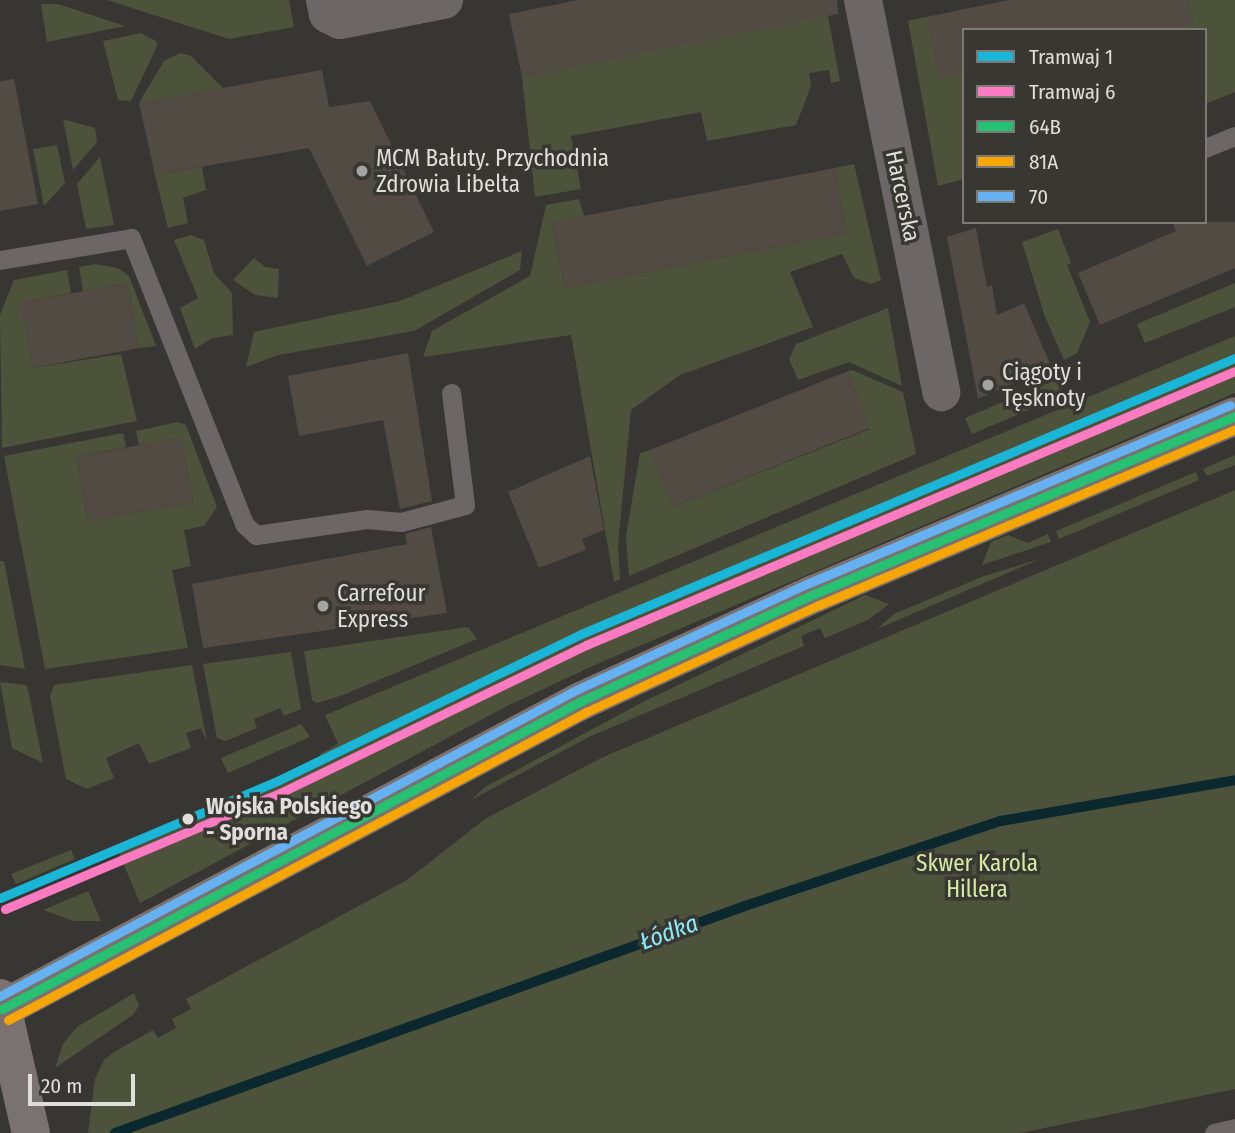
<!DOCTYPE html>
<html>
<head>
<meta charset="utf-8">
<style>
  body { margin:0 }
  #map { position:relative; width:1235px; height:1133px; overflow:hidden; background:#373633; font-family:"Fira Sans Condensed",sans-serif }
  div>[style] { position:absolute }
  .green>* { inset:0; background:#4d533b }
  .stream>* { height:10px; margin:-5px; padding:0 5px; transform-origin:5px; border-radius:5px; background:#0a282e }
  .building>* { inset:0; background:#514b43 }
  .lane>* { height:19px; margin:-9.5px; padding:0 9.5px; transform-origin:9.5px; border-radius:9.5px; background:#6d6666 }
  .street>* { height:38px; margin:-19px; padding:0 19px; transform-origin:19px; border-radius:19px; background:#6d6666 }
  .secondary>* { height:38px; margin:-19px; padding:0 19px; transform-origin:19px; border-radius:19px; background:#7a7270 }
  .bus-1>* { height:9px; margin:-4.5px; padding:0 4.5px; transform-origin:4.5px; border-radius:4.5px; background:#26c172 }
  .bus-2>* { height:9px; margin:-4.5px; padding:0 4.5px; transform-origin:4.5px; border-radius:4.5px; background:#f7a600 }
  .bus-3>* { height:9px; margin:-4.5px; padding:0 4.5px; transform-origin:4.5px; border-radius:4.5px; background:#66b1f2 }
  .tram-1>* { height:9px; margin:-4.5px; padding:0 4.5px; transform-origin:4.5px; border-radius:4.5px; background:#1ab6d8 }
  .tram-2>* { height:9px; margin:-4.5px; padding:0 4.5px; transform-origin:4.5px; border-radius:4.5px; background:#fe7ac1 }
  .dots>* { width:19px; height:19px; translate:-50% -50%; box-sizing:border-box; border:4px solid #383732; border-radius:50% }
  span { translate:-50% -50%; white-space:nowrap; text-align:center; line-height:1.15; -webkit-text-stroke:7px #383732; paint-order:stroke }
  .poi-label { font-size:23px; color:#dfdedb }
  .left { translate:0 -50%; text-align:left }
  .street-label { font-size:23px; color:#dfdedb }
  .stop-label { font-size:23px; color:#dfdedb; font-weight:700 }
  .park-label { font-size:23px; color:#d7eaa2 }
  .water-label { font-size:24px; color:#8aeafe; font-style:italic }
  .legend { position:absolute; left:962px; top:28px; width:245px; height:196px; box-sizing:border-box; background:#383732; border:2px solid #7b7a76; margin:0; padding:9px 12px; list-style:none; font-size:21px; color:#dfdedb }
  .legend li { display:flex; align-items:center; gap:14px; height:35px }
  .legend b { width:35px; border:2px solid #7b7a76 }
  .scale { position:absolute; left:28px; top:1074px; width:107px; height:32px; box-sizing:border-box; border:4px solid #dfdedb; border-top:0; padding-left:9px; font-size:21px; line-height:24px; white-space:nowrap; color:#dfdedb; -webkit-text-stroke:5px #383732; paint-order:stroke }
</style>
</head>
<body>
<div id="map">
  <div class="green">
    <div style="clip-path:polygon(107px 0,289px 0,294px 27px,229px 39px)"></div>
    <div style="clip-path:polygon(825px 0,840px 81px,831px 83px,829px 70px,809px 73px,811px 86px,796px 125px,707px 141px,701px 112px,571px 136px,581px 189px,535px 197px,522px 77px,804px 20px)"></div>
    <div style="clip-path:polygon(1189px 0,1235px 0,1235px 92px,1205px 104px,1205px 30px,1169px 30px)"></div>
    <div style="clip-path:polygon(41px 4px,58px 4px,125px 26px,47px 42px)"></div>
    <div style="clip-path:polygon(926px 17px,964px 73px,964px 179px,938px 186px,908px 21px)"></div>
    <div style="clip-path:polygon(141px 33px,156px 41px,157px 46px,131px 101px,118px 100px,103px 41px)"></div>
    <div style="clip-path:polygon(180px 53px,191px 56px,223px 88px,139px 103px,164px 61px)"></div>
    <div style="clip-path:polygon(63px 119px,95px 128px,97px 142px,73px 170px)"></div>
    <div style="clip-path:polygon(57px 145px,65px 183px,44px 206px,33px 149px)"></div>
    <div style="clip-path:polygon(100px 157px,114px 225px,86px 229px,77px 184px)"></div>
    <div style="clip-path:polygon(854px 164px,881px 280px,871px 284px,854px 278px,842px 254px,790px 272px,813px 327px,680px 375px,631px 410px,618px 545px,620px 579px,614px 582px,571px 335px,423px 357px,432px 331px,530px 276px,546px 205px,579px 199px,584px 216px,552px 223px,565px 288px,847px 233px,835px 168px)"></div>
    <div style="clip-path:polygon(202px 167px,206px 190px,183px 198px,188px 223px,168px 228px,155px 175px)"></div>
    <div style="clip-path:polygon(1058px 229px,1071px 263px,1067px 265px,1090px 322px,1077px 353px,1064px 360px,1045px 317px,1022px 242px)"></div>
    <div style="clip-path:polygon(191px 235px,204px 240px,214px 273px,232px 293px,233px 335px,212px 338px,195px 349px,180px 308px,198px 298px,174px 240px)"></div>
    <div style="clip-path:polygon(522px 251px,520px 270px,414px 331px,278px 355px,246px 367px,254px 332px,400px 301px)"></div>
    <div style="clip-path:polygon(254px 258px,265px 267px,279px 269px,278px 298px,255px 295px,233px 280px)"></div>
    <div style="clip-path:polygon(95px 264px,118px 268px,129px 276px,156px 346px,139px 348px,127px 283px,83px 291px,79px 267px)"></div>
    <div style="clip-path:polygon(67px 270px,71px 293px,21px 303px,33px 368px,121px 354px,137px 421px,2px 448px,0 315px,14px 280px)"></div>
    <div style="clip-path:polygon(1235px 283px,1235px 307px,1145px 343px,1137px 324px)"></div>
    <div style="clip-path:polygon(888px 308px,902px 386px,849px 362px,798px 380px,789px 359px,796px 344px)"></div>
    <div style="clip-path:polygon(1235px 336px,1235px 393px,597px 664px,507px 706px,140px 903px,118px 851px,323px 763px,320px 754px,338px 744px,325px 715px)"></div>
    <div style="clip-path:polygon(852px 370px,903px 392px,916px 454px,629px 576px,626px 536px,640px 453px,650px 450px,673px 507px,870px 429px,848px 371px)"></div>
    <div style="clip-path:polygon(1057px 379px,1064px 395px,972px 434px,965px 418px)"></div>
    <div style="clip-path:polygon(178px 422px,186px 425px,217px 507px,204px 526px,184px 530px,191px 566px,172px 570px,188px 648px,45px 669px,4px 456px,123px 433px,126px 447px,77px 457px,88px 521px,193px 502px,182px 438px,139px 445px,136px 431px)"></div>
    <div style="clip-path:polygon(1235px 455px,1235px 465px,1207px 476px,1203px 469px)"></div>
    <div style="clip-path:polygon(1196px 472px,1199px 480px,1059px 539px,1056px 531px)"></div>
    <div style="clip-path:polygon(1235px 490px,1235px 1089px,1020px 1133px,88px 1133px,95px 1079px,104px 1060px,114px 1052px,153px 1030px,158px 1038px,176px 1028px,172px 1019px,191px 1009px,186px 999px,407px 880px,485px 819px,603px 757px)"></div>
    <div style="clip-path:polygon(1048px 534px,1051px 542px,982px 565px,991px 542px,1008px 535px,1028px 543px)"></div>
    <div style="clip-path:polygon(1040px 559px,877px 629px,894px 614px,984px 576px)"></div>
    <div style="clip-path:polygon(0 561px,4px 561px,25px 669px,0 665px)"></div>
    <div style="clip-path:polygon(865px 595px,889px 604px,868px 620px,825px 638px,820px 628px,801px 636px,804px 646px,591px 736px,471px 800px,485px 787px,643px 702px)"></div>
    <div style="clip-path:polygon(468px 627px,477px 639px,343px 695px,317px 703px,312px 700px,304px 651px)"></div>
    <div style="clip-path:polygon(291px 652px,301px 709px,284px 716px,280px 708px,254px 719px,257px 728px,225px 741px,217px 738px,203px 664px)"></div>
    <div style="clip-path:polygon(192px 665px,207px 742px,201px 728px,186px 733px,191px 748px,149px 764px,139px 743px,106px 758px,114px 778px,87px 789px,66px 779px,50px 696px,54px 685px)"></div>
    <div style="clip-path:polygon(0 682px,27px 685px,43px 763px,12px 748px)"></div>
    <div style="clip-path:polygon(301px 724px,310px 737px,228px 773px,221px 758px)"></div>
    <div style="clip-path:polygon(71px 850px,75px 859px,16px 884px,11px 874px)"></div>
    <div style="clip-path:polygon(88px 891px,101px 921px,74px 921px,43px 910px)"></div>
    <div style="clip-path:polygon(134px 993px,139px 1005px,134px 1014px,55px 1068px,63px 1044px,77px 1027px)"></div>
  </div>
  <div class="stream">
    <div style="left:115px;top:1133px;width:666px;rotate:-19.82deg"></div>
    <div style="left:742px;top:907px;width:273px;rotate:-18.4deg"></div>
    <div style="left:1001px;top:821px;width:238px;rotate:-9.9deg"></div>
  </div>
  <div class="building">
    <div style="clip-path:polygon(578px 0,837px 0,838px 14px,522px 77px,509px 14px)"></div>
    <div style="clip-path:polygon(1009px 0,1189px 0,1194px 25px,1169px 30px,964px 30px,964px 73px,939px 78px,926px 17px)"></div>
    <div style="clip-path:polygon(322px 70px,329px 107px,370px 101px,434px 232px,367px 266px,309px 148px,155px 175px,139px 103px)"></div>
    <div style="clip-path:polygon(14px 79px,38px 204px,0 211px,0 81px)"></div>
    <div style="clip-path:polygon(835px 168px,847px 233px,565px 288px,552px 222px)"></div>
    <div style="clip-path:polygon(1172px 222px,1235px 222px,1235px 268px,1100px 325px,1078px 273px,1176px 231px)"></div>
    <div style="clip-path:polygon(976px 228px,987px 287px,992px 285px,997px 315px,1024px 303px,1051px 366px,978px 399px,947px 237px)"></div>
    <div style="clip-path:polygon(127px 283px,139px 348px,33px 368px,20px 303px)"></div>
    <div style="clip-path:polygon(408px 353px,432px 501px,400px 509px,383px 420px,299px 436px,288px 376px)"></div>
    <div style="clip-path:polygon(848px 371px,870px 428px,673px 507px,650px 450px)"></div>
    <div style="clip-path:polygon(182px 437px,193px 502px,88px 521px,77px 457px)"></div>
    <div style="clip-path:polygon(590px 456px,604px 530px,582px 539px,586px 550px,539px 568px,508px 492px)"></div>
    <div style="clip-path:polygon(431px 527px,447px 613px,203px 648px,192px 584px,407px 544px,405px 534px)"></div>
  </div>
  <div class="lane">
    <div style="left:1205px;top:148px;width:32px;rotate:-22deg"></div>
    <div style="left:0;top:260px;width:133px;rotate:-9.5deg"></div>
    <div style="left:131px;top:238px;width:308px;rotate:68.4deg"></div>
    <div style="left:244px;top:524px;width:16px;rotate:43deg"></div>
    <div style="left:256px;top:535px;width:112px;rotate:-8.2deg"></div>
    <div style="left:367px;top:519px;width:34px;rotate:5deg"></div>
    <div style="left:401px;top:522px;width:66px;rotate:-14.9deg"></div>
    <div style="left:465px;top:505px;width:113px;rotate:-97.1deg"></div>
    <div style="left:1214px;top:1133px;width:22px;rotate:-13deg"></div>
  </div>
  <div class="street">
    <div style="left:325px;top:0;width:14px;rotate:78deg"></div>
    <div style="left:328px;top:14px;width:13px;rotate:27deg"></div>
    <div style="left:340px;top:20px;width:106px;rotate:-10.9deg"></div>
    <div style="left:863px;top:0;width:400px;rotate:78.7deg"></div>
  </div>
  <div class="secondary">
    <div style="left:0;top:998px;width:139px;rotate:77.1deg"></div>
    <div style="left:0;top:1010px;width:658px;rotate:-28.01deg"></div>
    <div style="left:581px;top:701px;width:256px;rotate:-24.7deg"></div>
    <div style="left:814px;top:594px;width:457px;rotate:-22.9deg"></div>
  </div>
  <div class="bus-1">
    <div style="left:2px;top:1009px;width:656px;rotate:-28.01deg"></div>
    <div style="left:581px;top:701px;width:256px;rotate:-24.7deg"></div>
    <div style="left:814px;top:594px;width:457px;rotate:-22.9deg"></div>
  </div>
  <div class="bus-2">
    <div style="left:8px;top:1020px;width:655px;rotate:-28.05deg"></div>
    <div style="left:586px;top:712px;width:256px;rotate:-24.7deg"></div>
    <div style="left:819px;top:605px;width:452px;rotate:-22.9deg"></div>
  </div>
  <div class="bus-3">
    <div style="left:0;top:996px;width:652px;rotate:-27.98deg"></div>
    <div style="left:576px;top:690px;width:256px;rotate:-24.7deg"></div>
    <div style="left:809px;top:583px;width:457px;rotate:-22.9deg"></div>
  </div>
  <div class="tram-1">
    <div style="left:0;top:898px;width:303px;rotate:-22.9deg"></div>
    <div style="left:279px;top:780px;width:335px;rotate:-25.8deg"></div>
    <div style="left:581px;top:634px;width:710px;rotate:-22.88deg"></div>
  </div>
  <div class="tram-2">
    <div style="left:5px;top:909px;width:303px;rotate:-22.9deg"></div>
    <div style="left:284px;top:791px;width:335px;rotate:-25.8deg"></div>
    <div style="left:586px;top:645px;width:704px;rotate:-22.89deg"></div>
  </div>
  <div class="dots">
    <div style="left:362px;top:171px;background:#a4a3a0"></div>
    <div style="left:988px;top:385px;background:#a4a3a0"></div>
    <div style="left:323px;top:606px;background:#a4a3a0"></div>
    <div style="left:188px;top:819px;background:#dfdedb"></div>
  </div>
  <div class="poi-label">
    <span class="left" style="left:376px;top:171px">MCM Bałuty. Przychodnia<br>Zdrowia Libelta</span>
    <span class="left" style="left:1002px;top:385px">Ciągoty i<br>Tęsknoty</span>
    <span class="left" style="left:337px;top:606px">Carrefour<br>Express</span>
  </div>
  <div class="street-label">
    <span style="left:903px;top:196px;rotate:78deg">Harcerska</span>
  </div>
  <div class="stop-label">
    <span class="left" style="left:206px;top:819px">Wojska Polskiego<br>- Sporna</span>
  </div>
  <div class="park-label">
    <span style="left:977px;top:876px">Skwer Karola<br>Hillera</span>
  </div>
  <div class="water-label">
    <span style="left:669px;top:933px;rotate:-20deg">Łódka</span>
  </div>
  <ul class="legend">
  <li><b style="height:9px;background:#1ab6d8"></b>Tramwaj 1</li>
  <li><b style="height:9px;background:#fe7ac1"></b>Tramwaj 6</li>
  <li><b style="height:9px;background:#26c172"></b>64B</li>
  <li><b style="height:9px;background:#f7a600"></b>81A</li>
  <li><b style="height:9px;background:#66b1f2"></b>70</li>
  </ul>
  <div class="scale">20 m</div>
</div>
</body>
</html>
